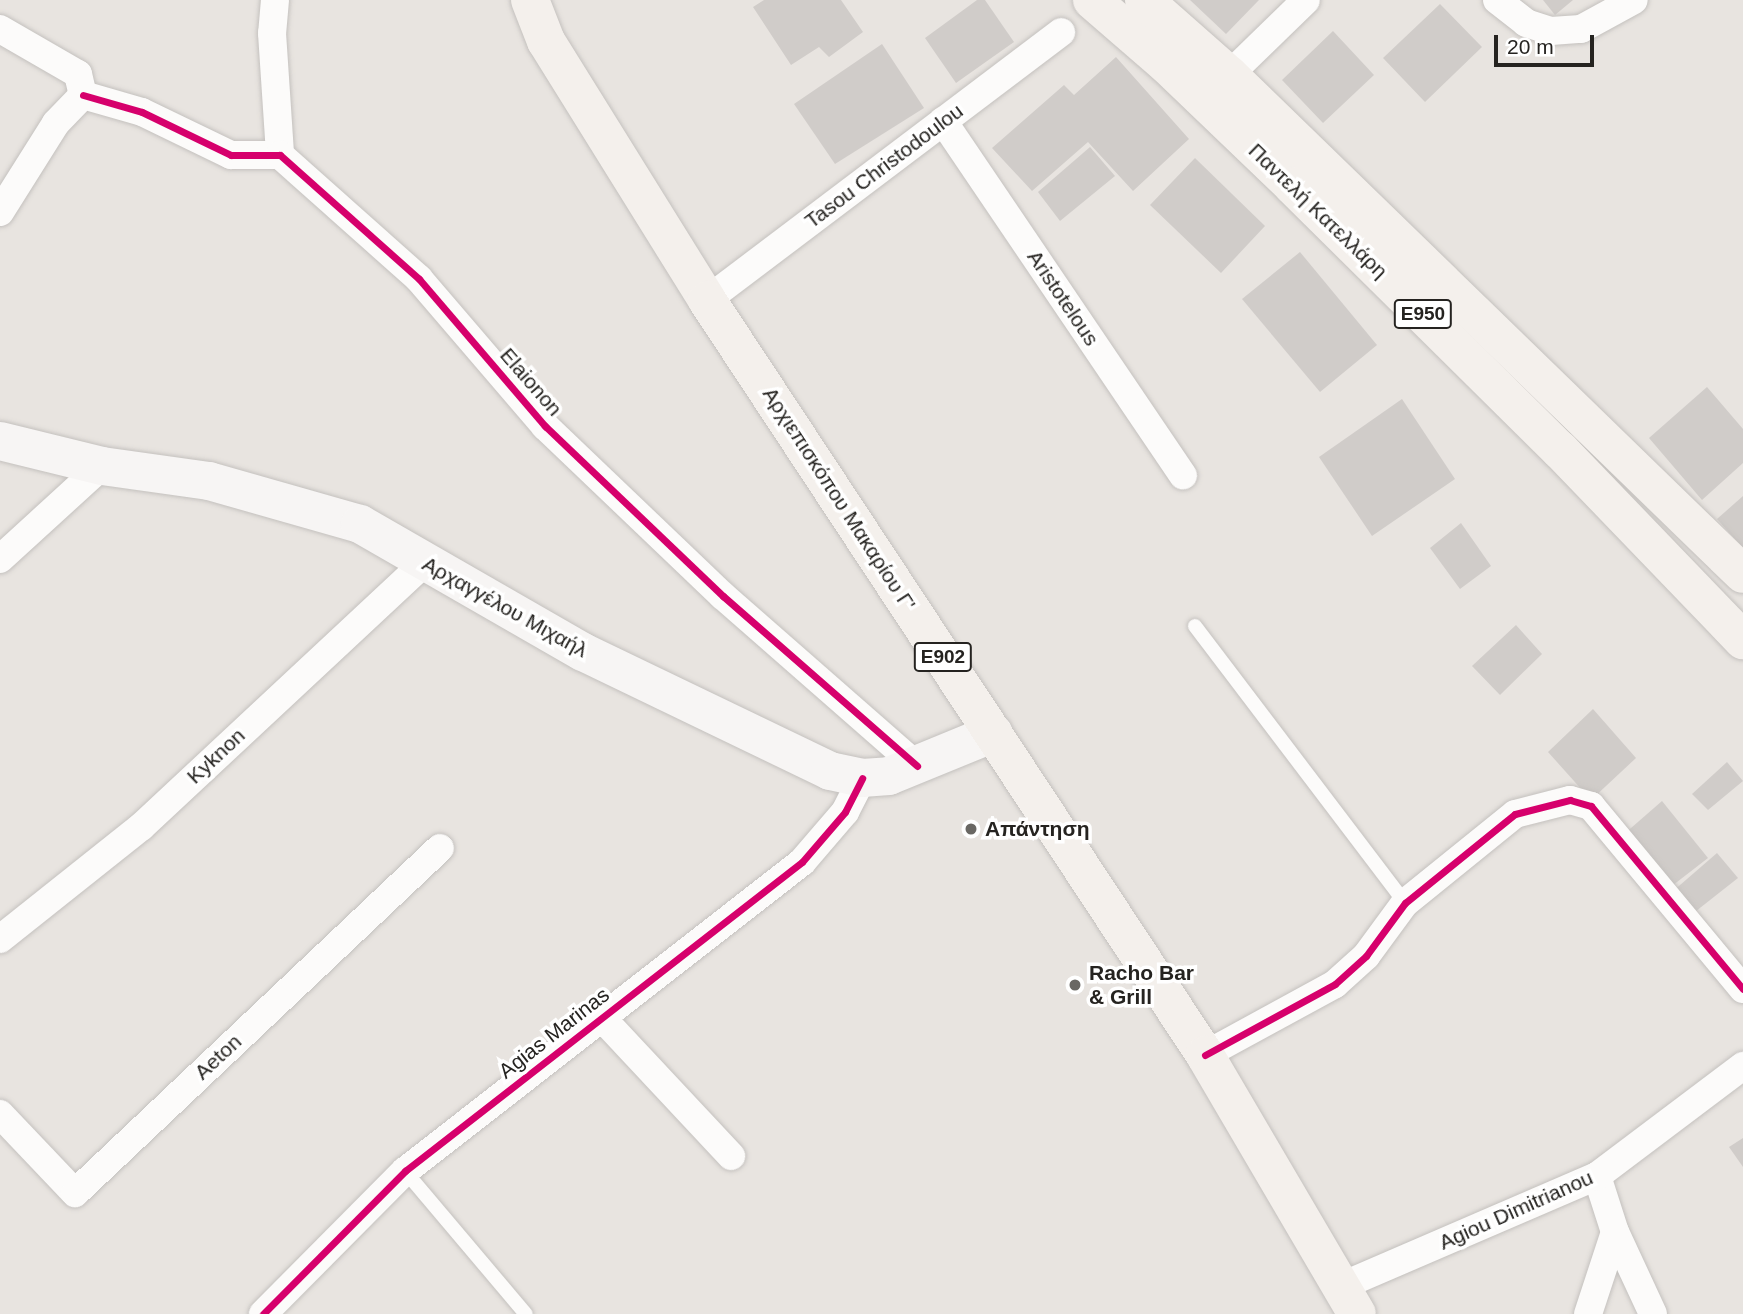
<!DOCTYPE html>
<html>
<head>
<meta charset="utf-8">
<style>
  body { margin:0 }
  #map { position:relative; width:1743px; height:1314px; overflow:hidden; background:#e8e4e0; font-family:Helvetica,sans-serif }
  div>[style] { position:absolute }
  .building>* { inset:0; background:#d0ccc9 }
  .roads { filter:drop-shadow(0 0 2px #c4c1be) drop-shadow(0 0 2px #c4c1be) }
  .lane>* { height:14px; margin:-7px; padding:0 7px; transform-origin:7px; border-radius:7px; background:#fcfbfa }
  .street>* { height:28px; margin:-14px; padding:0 14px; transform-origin:14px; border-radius:14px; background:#fcfbfa }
  .secondary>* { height:38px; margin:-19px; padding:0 19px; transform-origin:19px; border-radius:19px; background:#f7f5f4 }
  .primary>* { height:38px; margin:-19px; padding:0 19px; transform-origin:19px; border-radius:19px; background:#f4f0ec }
  .cycleway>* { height:7px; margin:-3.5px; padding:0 3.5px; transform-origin:3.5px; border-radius:3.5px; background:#d6006c }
  .dots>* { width:19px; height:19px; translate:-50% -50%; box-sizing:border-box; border:4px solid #fff; border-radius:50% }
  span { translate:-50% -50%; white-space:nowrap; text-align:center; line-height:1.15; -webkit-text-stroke:7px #fff; paint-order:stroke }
  .shield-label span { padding:2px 5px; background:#fff; border:2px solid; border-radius:5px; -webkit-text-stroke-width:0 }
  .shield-label { font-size:19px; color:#252320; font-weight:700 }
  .street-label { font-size:21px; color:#252320 }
  .poi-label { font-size:21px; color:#252320; font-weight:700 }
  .left { translate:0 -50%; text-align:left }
  .scale { position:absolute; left:1494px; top:35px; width:100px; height:32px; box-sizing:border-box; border:4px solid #252320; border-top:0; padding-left:9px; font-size:21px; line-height:24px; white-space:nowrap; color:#252320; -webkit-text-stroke:5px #fff; paint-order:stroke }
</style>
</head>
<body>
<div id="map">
  <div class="building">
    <div style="clip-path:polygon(764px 0,841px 0,863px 32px,829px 57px,819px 47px,791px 65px,753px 7px)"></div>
    <div style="clip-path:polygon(977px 0,985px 0,1014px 42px,956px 83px,925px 38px)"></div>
    <div style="clip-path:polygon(1190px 0,1259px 0,1226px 34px)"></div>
    <div style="clip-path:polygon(1543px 0,1573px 0,1555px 15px)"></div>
    <div style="clip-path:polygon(1440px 4px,1482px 47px,1425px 102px,1383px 58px)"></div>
    <div style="clip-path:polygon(1333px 31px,1374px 75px,1323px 123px,1282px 80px)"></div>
    <div style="clip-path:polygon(882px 44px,924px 108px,835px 164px,794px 104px)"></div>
    <div style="clip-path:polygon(1116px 57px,1189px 139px,1133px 191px,1088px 142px,1032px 191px,992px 148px,1064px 85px,1074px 95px)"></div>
    <div style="clip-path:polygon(1090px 147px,1115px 176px,1060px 221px,1038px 192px)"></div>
    <div style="clip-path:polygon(1195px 158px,1265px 226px,1221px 273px,1150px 205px)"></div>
    <div style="clip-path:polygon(1300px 252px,1377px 345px,1320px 392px,1242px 299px)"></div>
    <div style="clip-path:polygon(1707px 387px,1743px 429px,1743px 463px,1702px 500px,1649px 438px)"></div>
    <div style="clip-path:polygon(1402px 399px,1455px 479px,1372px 536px,1319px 457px)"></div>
    <div style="clip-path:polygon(1743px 496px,1743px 548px,1717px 519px)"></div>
    <div style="clip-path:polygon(1461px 523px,1491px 566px,1460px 589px,1430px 548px)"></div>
    <div style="clip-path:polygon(1516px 625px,1542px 654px,1500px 695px,1472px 666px)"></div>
    <div style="clip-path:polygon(1593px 709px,1636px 758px,1591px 800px,1548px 752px)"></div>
    <div style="clip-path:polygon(1727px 762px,1743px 781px,1708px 810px,1692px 794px)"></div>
    <div style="clip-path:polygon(1662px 801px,1708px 858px,1668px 889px,1623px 835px)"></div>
    <div style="clip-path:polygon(1717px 853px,1738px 878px,1691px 915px,1672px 892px)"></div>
    <div style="clip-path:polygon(1743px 1138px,1743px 1167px,1729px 1147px)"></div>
  </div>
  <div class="roads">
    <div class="lane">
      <div style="left:1195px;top:626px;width:348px;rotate:52.8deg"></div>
      <div style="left:405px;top:1171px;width:187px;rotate:49.8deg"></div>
    </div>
    <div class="street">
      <div style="left:275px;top:0;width:33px;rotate:95deg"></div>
      <div style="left:272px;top:33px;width:122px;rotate:86.2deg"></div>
      <div style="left:1497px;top:0;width:37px;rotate:38deg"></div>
      <div style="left:1526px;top:23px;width:26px;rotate:18deg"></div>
      <div style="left:1551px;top:31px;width:30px;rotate:-4deg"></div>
      <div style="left:1581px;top:29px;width:60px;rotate:-28.7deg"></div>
      <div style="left:0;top:29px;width:90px;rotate:30deg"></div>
      <div style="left:78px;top:74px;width:22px;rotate:77deg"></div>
      <div style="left:1229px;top:75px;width:107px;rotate:-44.2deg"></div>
      <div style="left:83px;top:95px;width:61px;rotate:16.1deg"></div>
      <div style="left:142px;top:112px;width:99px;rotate:25.8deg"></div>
      <div style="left:231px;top:155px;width:49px"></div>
      <div style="left:280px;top:155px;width:186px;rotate:41.7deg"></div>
      <div style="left:419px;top:279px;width:194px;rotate:49.4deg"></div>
      <div style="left:545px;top:426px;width:246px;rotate:43.7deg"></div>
      <div style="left:723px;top:596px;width:258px;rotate:41.2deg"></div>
      <div style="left:943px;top:121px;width:428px;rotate:55.9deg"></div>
      <div style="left:0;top:212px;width:105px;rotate:-57.8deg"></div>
      <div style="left:56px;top:123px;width:39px;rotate:-46deg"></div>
      <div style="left:707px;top:300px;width:444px;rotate:-37.1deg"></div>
      <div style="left:0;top:559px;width:138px;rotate:-42.4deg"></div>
      <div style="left:0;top:939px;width:180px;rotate:-38.5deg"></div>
      <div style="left:141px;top:827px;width:387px;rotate:-43deg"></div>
      <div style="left:602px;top:1018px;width:189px;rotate:46.9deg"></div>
      <div style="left:1205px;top:1055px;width:148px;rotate:-28.6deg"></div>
      <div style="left:1335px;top:984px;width:42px;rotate:-42.1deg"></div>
      <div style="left:1366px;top:956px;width:66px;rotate:-53.7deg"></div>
      <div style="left:1405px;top:903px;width:141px;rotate:-39deg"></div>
      <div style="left:1515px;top:814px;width:57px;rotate:-14.3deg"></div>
      <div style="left:1570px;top:800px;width:22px;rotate:16deg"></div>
      <div style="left:1591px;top:806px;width:238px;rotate:50.3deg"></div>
      <div style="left:0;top:1114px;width:109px;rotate:46.5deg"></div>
      <div style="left:75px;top:1193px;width:502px;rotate:-43.39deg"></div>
      <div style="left:1597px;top:1176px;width:59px;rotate:72.2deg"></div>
      <div style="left:1615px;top:1232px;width:90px;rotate:65.1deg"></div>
      <div style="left:1344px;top:1285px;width:275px;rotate:-23.3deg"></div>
      <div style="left:1597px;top:1176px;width:183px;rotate:-37deg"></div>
      <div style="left:263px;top:1314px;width:202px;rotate:-45.2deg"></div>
      <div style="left:405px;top:1171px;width:503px;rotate:-37.89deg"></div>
      <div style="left:802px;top:862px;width:66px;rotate:-49.3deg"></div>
      <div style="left:845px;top:812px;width:38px;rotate:-63deg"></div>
      <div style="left:1588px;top:1314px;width:86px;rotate:-71.8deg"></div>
    </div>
    <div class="secondary">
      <div style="left:0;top:441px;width:105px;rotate:13.8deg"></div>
      <div style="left:102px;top:466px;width:108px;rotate:8deg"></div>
      <div style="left:209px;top:481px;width:157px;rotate:15.9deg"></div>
      <div style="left:360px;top:524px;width:257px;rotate:29.9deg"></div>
      <div style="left:583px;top:652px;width:274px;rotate:25.7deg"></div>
      <div style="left:830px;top:771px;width:33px;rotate:12deg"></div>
      <div style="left:862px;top:778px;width:27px;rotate:-4deg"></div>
      <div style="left:889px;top:776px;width:113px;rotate:-22.3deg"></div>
    </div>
    <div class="primary">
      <div style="left:530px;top:0;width:44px;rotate:68.7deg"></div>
      <div style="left:546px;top:41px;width:305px;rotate:58.1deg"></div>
      <div style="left:707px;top:300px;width:904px;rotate:56.59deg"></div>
      <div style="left:1205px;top:1055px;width:300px;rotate:59.6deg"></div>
      <div style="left:1092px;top:0;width:98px;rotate:40.9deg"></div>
      <div style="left:1166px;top:64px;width:176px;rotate:43.8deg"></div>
      <div style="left:1293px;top:186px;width:375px;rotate:44.7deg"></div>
      <div style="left:1560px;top:450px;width:264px;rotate:46.1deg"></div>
      <div style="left:1144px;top:0;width:113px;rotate:41.4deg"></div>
      <div style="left:1229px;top:75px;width:716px;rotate:44.15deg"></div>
    </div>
  </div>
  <div class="cycleway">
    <div style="left:83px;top:95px;width:61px;rotate:16.1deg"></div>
    <div style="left:142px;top:112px;width:99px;rotate:25.8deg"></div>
    <div style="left:231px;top:155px;width:49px"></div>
    <div style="left:280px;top:155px;width:186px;rotate:41.7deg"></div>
    <div style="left:419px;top:279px;width:194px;rotate:49.4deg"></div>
    <div style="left:545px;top:426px;width:246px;rotate:43.7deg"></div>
    <div style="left:723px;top:596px;width:258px;rotate:41.2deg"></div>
    <div style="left:1205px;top:1055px;width:148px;rotate:-28.6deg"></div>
    <div style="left:1335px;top:984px;width:42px;rotate:-42.1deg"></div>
    <div style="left:1366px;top:956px;width:66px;rotate:-53.7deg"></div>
    <div style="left:1405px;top:903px;width:141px;rotate:-39deg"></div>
    <div style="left:1515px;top:814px;width:57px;rotate:-14.3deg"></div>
    <div style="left:1570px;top:800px;width:22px;rotate:16deg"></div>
    <div style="left:1591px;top:806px;width:238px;rotate:50.3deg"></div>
    <div style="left:263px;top:1314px;width:202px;rotate:-45.2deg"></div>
    <div style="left:405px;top:1171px;width:503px;rotate:-37.89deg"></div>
    <div style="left:802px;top:862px;width:66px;rotate:-49.3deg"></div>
    <div style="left:845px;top:812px;width:38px;rotate:-63deg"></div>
  </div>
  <div class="dots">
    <div style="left:971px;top:829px;background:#696763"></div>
    <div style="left:1075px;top:985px;background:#696763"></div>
  </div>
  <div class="shield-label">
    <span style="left:1423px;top:314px">E950</span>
    <span style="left:943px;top:657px">E902</span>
  </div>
  <div class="street-label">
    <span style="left:884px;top:166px;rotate:-37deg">Tasou Christodoulou</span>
    <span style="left:1318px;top:211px;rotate:44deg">Παντελή Κατελλάρη</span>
    <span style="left:1063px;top:298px;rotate:56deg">Aristotelous</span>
    <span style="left:531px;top:382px;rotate:49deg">Elaionon</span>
    <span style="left:839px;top:499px;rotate:57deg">Αρχιεπισκόπου Μακαρίου Γ'</span>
    <span style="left:505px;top:607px;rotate:29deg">Αρχαγγέλου Μιχαήλ</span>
    <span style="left:216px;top:756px;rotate:-43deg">Kyknon</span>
    <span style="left:554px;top:1033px;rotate:-38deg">Agias Marinas</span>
    <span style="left:218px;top:1057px;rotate:-43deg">Aeton</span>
    <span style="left:1516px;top:1210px;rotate:-24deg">Agiou Dimitrianou</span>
  </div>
  <div class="poi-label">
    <span class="left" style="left:985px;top:829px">Απάντηση</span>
    <span class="left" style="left:1089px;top:985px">Racho Bar<br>&amp; Grill</span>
  </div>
  <div class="scale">20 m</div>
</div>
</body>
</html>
